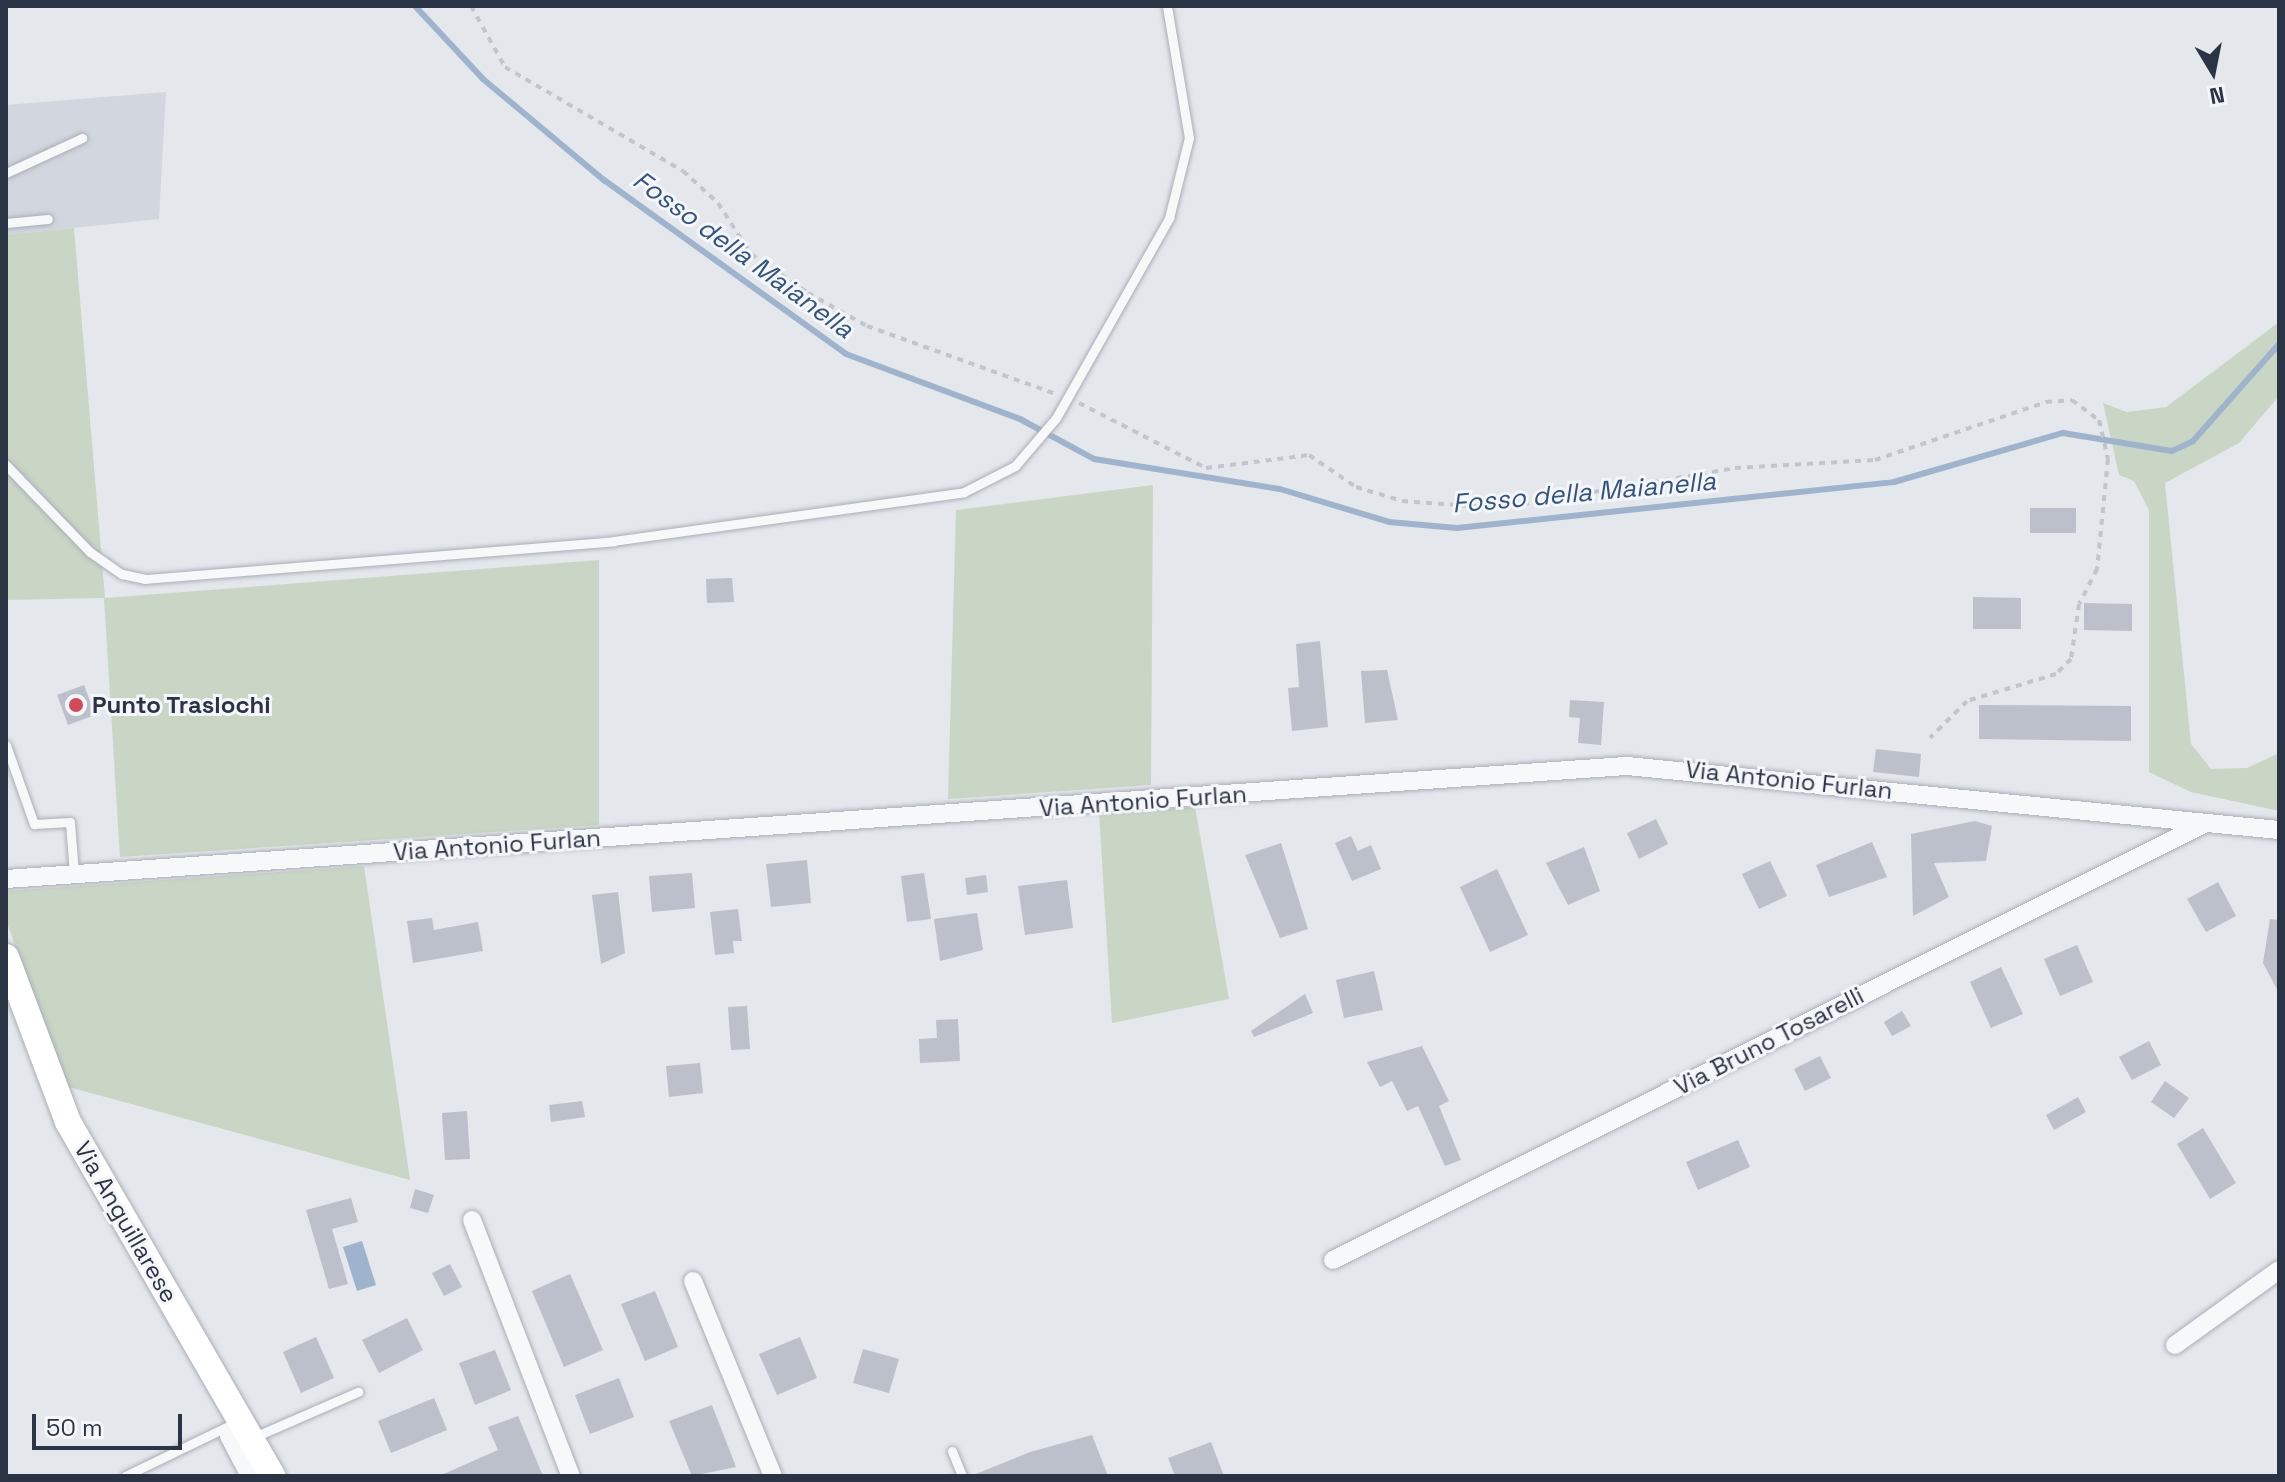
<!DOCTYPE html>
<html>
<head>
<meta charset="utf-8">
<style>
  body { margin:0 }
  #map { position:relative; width:2285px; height:1482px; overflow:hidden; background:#e4e7ec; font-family:"Space Grotesk",sans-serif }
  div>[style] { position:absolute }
  .built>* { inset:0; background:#d2d6de }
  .green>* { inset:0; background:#c9d6c5 }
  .water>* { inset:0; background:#9fb4cc }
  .stream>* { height:6px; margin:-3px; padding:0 3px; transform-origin:3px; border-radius:3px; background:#9fb4cc }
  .building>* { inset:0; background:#bbc0ca }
  .path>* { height:4px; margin-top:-2px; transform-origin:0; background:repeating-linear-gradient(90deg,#c2c5cb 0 6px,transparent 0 12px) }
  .roads { filter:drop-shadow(0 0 2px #a9aeb7) drop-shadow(0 0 2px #a9aeb7) }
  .lane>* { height:9px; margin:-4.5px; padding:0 4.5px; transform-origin:4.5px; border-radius:4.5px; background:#f7f8fa }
  .street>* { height:18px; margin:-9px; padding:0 9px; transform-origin:9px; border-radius:9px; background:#f7f8fa }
  .secondary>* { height:26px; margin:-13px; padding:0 13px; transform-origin:13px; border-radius:13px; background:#fff }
  .dots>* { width:22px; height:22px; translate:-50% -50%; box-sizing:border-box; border:4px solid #f4f6f9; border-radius:50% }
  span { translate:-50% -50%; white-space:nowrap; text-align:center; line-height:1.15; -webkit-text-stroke:6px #f4f6f9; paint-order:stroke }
  .poi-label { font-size:24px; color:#2b3445; font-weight:700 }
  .left { translate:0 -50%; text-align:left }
  .street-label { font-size:24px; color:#2b3445 }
  .water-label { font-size:26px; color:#34527a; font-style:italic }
  .frame { position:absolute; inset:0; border:8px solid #2b3445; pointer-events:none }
  .north { position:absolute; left:2173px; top:32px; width:80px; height:80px; -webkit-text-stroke:6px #f4f6f9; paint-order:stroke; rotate:170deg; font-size:22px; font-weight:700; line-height:32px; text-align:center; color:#2b3445 }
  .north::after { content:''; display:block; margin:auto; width:28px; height:36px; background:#2b3445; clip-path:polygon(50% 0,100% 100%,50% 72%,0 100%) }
  .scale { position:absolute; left:32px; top:1414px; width:150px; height:36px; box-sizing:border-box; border:4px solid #2b3445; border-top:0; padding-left:10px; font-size:24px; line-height:28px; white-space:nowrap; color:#2b3445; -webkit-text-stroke:6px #f4f6f9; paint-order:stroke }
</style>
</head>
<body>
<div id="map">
  <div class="built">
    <div style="clip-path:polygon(166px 92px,159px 219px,6px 235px,6px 105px)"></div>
  </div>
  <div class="green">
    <div style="clip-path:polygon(74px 228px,105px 598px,599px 560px,599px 825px,120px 857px,104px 598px,6px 600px,6px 235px)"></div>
    <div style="clip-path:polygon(2279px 322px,2279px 396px,2239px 443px,2165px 483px,2191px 744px,2211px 769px,2247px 768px,2279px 753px,2279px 811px,2191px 792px,2149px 772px,2149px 510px,2134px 481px,2119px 475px,2103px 403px,2127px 412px,2166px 407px)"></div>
    <div style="clip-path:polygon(1153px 485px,1151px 785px,948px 799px,956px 510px)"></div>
    <div style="clip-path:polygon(1195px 807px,1229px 999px,1112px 1023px,1099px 813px)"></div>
    <div style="clip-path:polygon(364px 866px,410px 1180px,65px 1086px,6px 920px,6px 891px)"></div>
  </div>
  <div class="water">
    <div style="clip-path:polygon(362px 1241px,376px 1285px,357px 1291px,343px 1247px)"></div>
  </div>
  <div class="stream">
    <div style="left:415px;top:6px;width:100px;rotate:47deg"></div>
    <div style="left:483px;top:79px;width:158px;rotate:39.9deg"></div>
    <div style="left:604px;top:180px;width:298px;rotate:35.7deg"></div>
    <div style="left:846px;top:354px;width:186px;rotate:20.5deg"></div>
    <div style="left:1020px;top:419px;width:84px;rotate:28.4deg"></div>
    <div style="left:1094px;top:459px;width:188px;rotate:9.2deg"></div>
    <div style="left:1280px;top:489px;width:114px;rotate:16.8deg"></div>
    <div style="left:1389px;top:522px;width:68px;rotate:5deg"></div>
    <div style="left:1457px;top:528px;width:439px;rotate:-6deg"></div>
    <div style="left:1894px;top:482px;width:176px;rotate:-16.2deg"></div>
    <div style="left:2063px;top:433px;width:110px;rotate:9.4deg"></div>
    <div style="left:2172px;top:451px;width:23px;rotate:-25deg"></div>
    <div style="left:2193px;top:441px;width:130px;rotate:-48.4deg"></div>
  </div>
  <div class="building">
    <div style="clip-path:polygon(2030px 508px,2076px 508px,2076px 533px,2030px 533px)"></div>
    <div style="clip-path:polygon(732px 578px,734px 602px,707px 603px,706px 579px)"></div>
    <div style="clip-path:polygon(1973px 597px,2021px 598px,2021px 629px,1973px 629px)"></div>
    <div style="clip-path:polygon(2084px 603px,2132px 604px,2132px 631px,2084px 630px)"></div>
    <div style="clip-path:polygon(1320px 641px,1328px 727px,1292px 731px,1288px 688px,1299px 687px,1296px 644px)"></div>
    <div style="clip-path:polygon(1387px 670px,1398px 720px,1365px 723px,1361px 671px)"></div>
    <div style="clip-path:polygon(84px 685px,95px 715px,68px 725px,57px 695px)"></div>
    <div style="clip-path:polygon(1570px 700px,1604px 702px,1601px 745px,1578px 743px,1580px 718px,1569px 717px)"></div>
    <div style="clip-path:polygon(1979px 705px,2131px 706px,2131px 741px,1979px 739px)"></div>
    <div style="clip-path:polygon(1876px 749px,1921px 754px,1919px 777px,1873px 772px)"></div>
    <div style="clip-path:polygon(1656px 819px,1668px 844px,1639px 859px,1627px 833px)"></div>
    <div style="clip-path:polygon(1975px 821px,1992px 826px,1986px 861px,1934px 863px,1949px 897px,1913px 916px,1911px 834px)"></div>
    <div style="clip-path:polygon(1351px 836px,1358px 851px,1371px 845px,1381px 869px,1352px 881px,1335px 843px)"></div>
    <div style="clip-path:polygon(1872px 842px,1887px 877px,1829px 897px,1816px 865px)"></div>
    <div style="clip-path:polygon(1281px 843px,1308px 929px,1280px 938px,1245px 855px)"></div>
    <div style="clip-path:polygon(1584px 847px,1600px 891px,1568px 905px,1546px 863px)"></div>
    <div style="clip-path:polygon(807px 860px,811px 903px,771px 907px,766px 864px)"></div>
    <div style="clip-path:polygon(1770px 861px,1787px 896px,1759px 909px,1742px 874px)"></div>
    <div style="clip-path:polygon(1497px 869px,1528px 935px,1490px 952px,1460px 887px)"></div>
    <div style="clip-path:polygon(692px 873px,695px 908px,652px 912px,649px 876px)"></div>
    <div style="clip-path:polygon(924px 873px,931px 919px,907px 922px,901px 876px)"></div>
    <div style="clip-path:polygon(986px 875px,988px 892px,967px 895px,965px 878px)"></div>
    <div style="clip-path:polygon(1067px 880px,1073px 928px,1025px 935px,1018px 886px)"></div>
    <div style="clip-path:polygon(2218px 882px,2236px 916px,2206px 932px,2187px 899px)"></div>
    <div style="clip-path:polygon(618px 892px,625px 953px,601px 964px,592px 895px)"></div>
    <div style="clip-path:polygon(738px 909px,742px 941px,733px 941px,734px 953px,715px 955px,710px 912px)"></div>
    <div style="clip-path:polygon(977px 913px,983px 950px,940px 961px,934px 919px)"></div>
    <div style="clip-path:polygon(432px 918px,434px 930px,478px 922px,483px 951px,413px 963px,407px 921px)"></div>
    <div style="clip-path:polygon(2270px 919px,2279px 920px,2279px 993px,2263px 963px)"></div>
    <div style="clip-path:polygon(2077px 945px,2093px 982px,2060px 996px,2044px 959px)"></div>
    <div style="clip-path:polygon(2001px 967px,2023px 1014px,1991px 1028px,1970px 982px)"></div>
    <div style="clip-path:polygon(1374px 971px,1383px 1010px,1344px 1018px,1336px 980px)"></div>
    <div style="clip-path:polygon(1305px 994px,1313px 1013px,1254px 1037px,1251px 1031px)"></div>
    <div style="clip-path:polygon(747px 1006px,750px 1049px,731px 1050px,728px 1007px)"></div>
    <div style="clip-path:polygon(1902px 1011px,1911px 1026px,1892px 1036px,1884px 1022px)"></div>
    <div style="clip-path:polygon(958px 1019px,960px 1061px,920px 1063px,919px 1039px,937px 1038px,936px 1020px)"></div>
    <div style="clip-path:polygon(2149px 1041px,2161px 1065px,2132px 1080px,2119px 1057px)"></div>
    <div style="clip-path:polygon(1422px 1046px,1449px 1101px,1439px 1106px,1461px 1160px,1445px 1166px,1418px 1106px,1407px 1111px,1392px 1081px,1380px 1087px,1367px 1062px)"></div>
    <div style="clip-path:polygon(1820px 1056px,1831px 1078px,1805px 1091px,1794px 1069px)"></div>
    <div style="clip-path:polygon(700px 1063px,703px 1093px,669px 1097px,666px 1066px)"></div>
    <div style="clip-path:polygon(2165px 1081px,2189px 1098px,2174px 1118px,2151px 1102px)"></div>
    <div style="clip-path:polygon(2078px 1097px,2086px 1112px,2054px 1130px,2046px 1115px)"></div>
    <div style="clip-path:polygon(582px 1101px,585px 1117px,551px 1122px,549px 1105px)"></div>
    <div style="clip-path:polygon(467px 1111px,470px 1159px,445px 1160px,442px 1113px)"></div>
    <div style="clip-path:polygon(2203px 1128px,2236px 1183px,2210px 1199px,2177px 1144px)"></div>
    <div style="clip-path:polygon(1738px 1140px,1750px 1167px,1698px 1190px,1686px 1162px)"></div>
    <div style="clip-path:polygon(415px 1189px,434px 1195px,428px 1213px,410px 1208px)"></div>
    <div style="clip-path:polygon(351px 1198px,358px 1222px,332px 1229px,348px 1284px,329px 1289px,306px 1210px)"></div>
    <div style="clip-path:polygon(450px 1264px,462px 1287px,444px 1296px,432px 1273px)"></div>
    <div style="clip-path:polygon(570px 1274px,603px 1350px,564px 1367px,532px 1291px)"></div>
    <div style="clip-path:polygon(655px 1291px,678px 1347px,645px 1361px,621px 1304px)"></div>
    <div style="clip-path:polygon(407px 1318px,423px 1350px,379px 1373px,362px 1340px)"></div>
    <div style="clip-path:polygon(316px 1337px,334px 1378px,301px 1393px,283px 1352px)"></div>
    <div style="clip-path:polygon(800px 1337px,817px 1378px,777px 1395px,759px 1354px)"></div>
    <div style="clip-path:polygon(863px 1349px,899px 1359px,889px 1393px,853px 1383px)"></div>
    <div style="clip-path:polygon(495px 1350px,511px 1390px,475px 1405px,459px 1363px)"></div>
    <div style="clip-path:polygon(619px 1378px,634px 1417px,590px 1434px,575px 1395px)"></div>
    <div style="clip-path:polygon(434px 1398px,447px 1430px,391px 1453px,378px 1421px)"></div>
    <div style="clip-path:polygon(712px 1405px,736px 1467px,692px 1476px,669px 1421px)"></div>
    <div style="clip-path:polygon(518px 1416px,543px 1476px,439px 1476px,498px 1450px,488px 1427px)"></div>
    <div style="clip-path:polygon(1092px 1435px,1108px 1476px,971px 1476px,1030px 1452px)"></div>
    <div style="clip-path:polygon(1211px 1442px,1224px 1476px,1175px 1476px,1168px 1458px)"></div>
  </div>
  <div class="path">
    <div style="left:471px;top:6px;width:70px;rotate:60.9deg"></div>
    <div style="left:505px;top:67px;width:206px;rotate:30.3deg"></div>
    <div style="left:683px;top:171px;width:47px;rotate:42.4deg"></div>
    <div style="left:718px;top:203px;width:61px;rotate:57.1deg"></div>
    <div style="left:751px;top:254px;width:69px;rotate:34.4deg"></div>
    <div style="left:808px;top:293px;width:68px;rotate:29.2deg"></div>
    <div style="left:867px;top:326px;width:201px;rotate:19.8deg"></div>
    <div style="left:1079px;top:403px;width:143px;rotate:27.1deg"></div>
    <div style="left:1206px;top:468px;width:104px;rotate:-7.2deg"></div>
    <div style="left:1309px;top:455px;width:57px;rotate:34.2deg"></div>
    <div style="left:1356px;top:487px;width:48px;rotate:16.9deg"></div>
    <div style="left:1402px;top:501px;width:97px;rotate:4.1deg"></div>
    <div style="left:1499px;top:508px;width:239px;rotate:-9.6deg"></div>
    <div style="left:1735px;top:468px;width:140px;rotate:-3.3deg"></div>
    <div style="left:1875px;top:460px;width:181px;rotate:-18.7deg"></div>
    <div style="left:2046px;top:402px;width:26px;rotate:-4deg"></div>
    <div style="left:2072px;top:400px;width:34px;rotate:37deg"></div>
    <div style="left:2099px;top:420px;width:40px;rotate:77deg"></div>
    <div style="left:2108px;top:459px;width:111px;rotate:95.7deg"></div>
    <div style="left:2097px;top:569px;width:39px;rotate:117deg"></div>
    <div style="left:2079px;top:604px;width:56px;rotate:98.3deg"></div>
    <div style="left:2071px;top:659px;width:21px;rotate:135deg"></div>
    <div style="left:2056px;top:674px;width:93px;rotate:163.1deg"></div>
    <div style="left:1967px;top:701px;width:52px;rotate:135deg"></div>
  </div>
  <div class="roads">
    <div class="lane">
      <div style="left:6px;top:173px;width:84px;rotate:-24.7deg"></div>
      <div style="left:6px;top:223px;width:42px;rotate:-5.4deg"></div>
      <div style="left:6px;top:465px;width:121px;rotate:46deg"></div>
      <div style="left:90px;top:552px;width:39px;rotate:35deg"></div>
      <div style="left:122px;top:574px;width:24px;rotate:12deg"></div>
      <div style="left:145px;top:579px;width:470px;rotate:-4.6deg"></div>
      <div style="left:613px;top:541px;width:354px;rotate:-7.9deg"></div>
      <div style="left:964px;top:492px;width:57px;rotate:-27deg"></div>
      <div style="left:1015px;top:466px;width:63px;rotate:-49.5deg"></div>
      <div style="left:1056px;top:418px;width:230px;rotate:-60.5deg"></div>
      <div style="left:1169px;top:218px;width:82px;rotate:-76deg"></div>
      <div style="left:1189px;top:138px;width:134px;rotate:-99.5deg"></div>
      <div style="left:6px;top:745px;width:84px;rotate:70.5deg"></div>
      <div style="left:34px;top:824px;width:36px;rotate:-3deg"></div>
      <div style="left:70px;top:822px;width:52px;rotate:85.6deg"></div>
      <div style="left:252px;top:1438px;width:116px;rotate:-23.5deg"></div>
      <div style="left:952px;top:1451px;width:27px;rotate:68deg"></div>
      <div style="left:125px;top:1476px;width:127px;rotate:-25.8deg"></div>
    </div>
    <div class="street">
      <div style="left:6px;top:879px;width:1625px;rotate:-3.99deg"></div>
      <div style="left:1627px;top:766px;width:655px;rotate:5.61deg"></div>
      <div style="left:472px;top:1220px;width:274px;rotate:68.9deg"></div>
      <div style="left:1333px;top:1260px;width:976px;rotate:-26.59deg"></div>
      <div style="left:693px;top:1281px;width:211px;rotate:67.7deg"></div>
      <div style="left:2175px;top:1345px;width:128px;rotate:-35.8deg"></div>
      <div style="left:229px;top:1436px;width:45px;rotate:62.3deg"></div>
    </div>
    <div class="secondary">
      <div style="left:6px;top:957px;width:176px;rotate:69.4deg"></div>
      <div style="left:68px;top:1122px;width:409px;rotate:60deg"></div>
    </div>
  </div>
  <div class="dots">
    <div style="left:76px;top:705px;background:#d1495b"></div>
  </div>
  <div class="poi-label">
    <span class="left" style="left:92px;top:705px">Punto Traslochi</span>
  </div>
  <div class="street-label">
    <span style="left:1789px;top:780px;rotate:6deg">Via Antonio Furlan</span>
    <span style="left:1143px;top:801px;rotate:-4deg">Via Antonio Furlan</span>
    <span style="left:497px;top:845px;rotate:-4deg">Via Antonio Furlan</span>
    <span style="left:1769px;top:1041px;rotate:-27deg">Via Bruno Tosarelli</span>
    <span style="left:126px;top:1222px;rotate:60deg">Via Anguillarese</span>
  </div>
  <div class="water-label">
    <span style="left:743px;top:255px;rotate:36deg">Fosso della Maianella</span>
    <span style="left:1584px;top:493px;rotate:-5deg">Fosso della Maianella</span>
  </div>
  <div class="frame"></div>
  <div class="north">N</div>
  <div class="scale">50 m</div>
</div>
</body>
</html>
